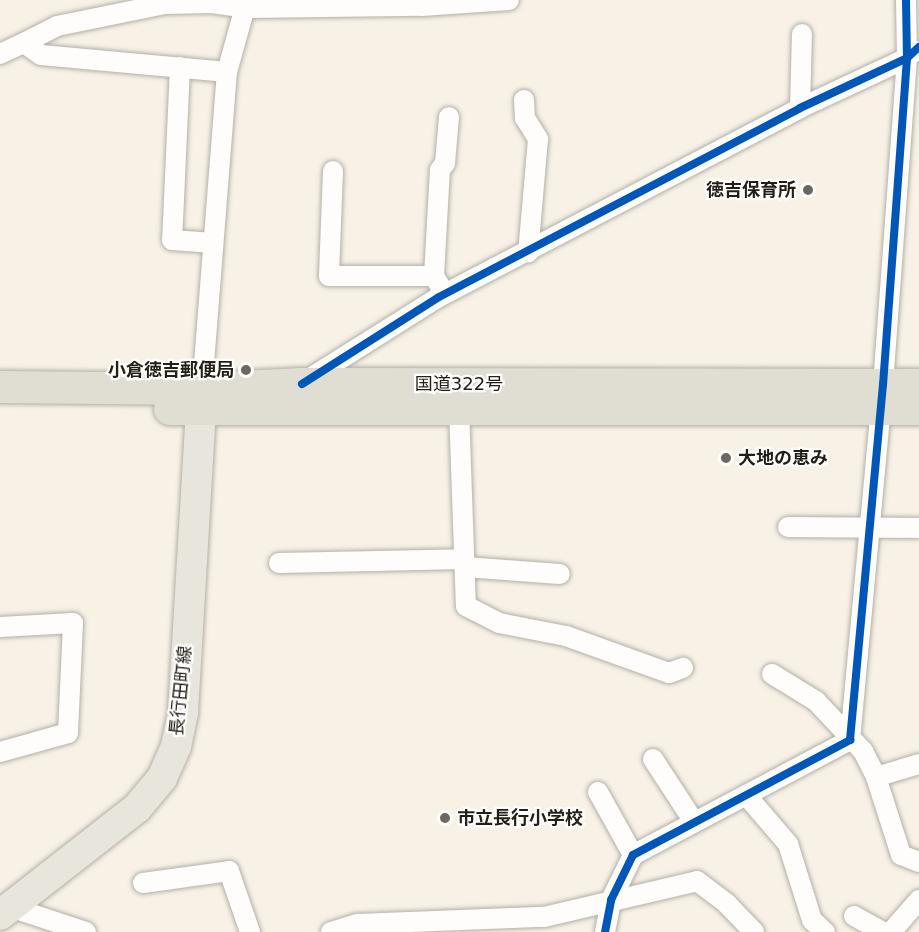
<!DOCTYPE html>
<html>
<head>
<meta charset="utf-8">
<style>
  body { margin:0 }
  #map { position:relative; width:919px; height:932px; overflow:hidden; background:#f7f1e6; font-family:"DejaVu Sans","Noto Sans JP",sans-serif }
  div>[style] { position:absolute }
  .roads { filter:drop-shadow(0 0 2px #b4b0a7) drop-shadow(0 0 2px #b4b0a7) }
  .minor>* { height:20px; margin:-10px; padding:0 10px; transform-origin:10px; border-radius:10px; background:#fefdfb }
  .primary>* { height:30px; margin:-15px; padding:0 15px; transform-origin:15px; border-radius:15px; background:#e8e5dc }
  .trunk>* { height:32px; margin:-16px; padding:0 16px; transform-origin:16px; border-radius:16px; background:#e0ded2 }
  .cycleway>* { height:8px; margin:-4px; padding:0 4px; transform-origin:4px; border-radius:4px; background:#0057b8 }
  .dots>* { width:16px; height:16px; translate:-50% -50%; box-sizing:border-box; border:3px solid #fff; border-radius:50% }
  span { translate:-50% -50%; white-space:nowrap; text-align:center; line-height:1.15; -webkit-text-stroke:4.5px #fff; paint-order:stroke }
  .poi-label { font-size:18px; color:#231f16; font-weight:700 }
  .right { translate:-100% -50%; text-align:right }
  .left { translate:0 -50%; text-align:left }
  .street-label { font-size:18px; color:#231f16 }
</style>
</head>
<body>
<div id="map">
  <div class="roads">
    <div class="minor">
      <div style="left:24px;top:43px;width:37px;rotate:-27deg"></div>
      <div style="left:57px;top:26px;width:110px;rotate:-11.5deg"></div>
      <div style="left:165px;top:4px;width:47px;rotate:-1.2deg"></div>
      <div style="left:212px;top:3px;width:34px;rotate:8deg"></div>
      <div style="left:246px;top:8px;width:176px;rotate:-0.7deg"></div>
      <div style="left:422px;top:6px;width:87px;rotate:-3.9deg"></div>
      <div style="left:0;top:54px;width:26px;rotate:-25deg"></div>
      <div style="left:24px;top:43px;width:21px;rotate:35deg"></div>
      <div style="left:41px;top:55px;width:187px;rotate:5.2deg"></div>
      <div style="left:180px;top:67px;width:173px;rotate:92.6deg"></div>
      <div style="left:172px;top:240px;width:41px;rotate:4.2deg"></div>
      <div style="left:524px;top:100px;width:18px;rotate:87deg"></div>
      <div style="left:525px;top:118px;width:25px;rotate:58deg"></div>
      <div style="left:538px;top:139px;width:114px;rotate:95deg"></div>
      <div style="left:800px;top:108px;width:74px;rotate:-88.5deg"></div>
      <div style="left:333px;top:171px;width:105px;rotate:92.2deg"></div>
      <div style="left:329px;top:276px;width:105px"></div>
      <div style="left:434px;top:276px;width:21px;rotate:59deg"></div>
      <div style="left:434px;top:276px;width:106px;rotate:-86.8deg"></div>
      <div style="left:440px;top:170px;width:9px;rotate:-54deg"></div>
      <div style="left:445px;top:163px;width:46px;rotate:-85deg"></div>
      <div style="left:304px;top:382px;width:160px;rotate:-32.2deg"></div>
      <div style="left:439px;top:297px;width:407px;rotate:-27.6deg"></div>
      <div style="left:800px;top:108px;width:118px;rotate:-25deg"></div>
      <div style="left:907px;top:58px;width:11px;rotate:-41deg"></div>
      <div style="left:202px;top:389px;width:318px;rotate:-85.5deg"></div>
      <div style="left:227px;top:72px;width:75px;rotate:-74.5deg"></div>
      <div style="left:459px;top:409px;width:197px;rotate:88deg"></div>
      <div style="left:466px;top:606px;width:37px;rotate:27deg"></div>
      <div style="left:499px;top:623px;width:68px;rotate:11deg"></div>
      <div style="left:566px;top:636px;width:109px;rotate:19.8deg"></div>
      <div style="left:669px;top:673px;width:15px;rotate:-20deg"></div>
      <div style="left:788px;top:527px;width:131px;rotate:0.4deg"></div>
      <div style="left:279px;top:563px;width:185px;rotate:-1.2deg"></div>
      <div style="left:465px;top:567px;width:95px;rotate:4.2deg"></div>
      <div style="left:0;top:627px;width:73px;rotate:-3.1deg"></div>
      <div style="left:73px;top:623px;width:110px;rotate:92.6deg"></div>
      <div style="left:68px;top:733px;width:71px;rotate:164.4deg"></div>
      <div style="left:772px;top:674px;width:52px;rotate:31.5deg"></div>
      <div style="left:816px;top:701px;width:69px;rotate:46.8deg"></div>
      <div style="left:863px;top:751px;width:29px;rotate:63deg"></div>
      <div style="left:653px;top:759px;width:75px;rotate:56.9deg"></div>
      <div style="left:919px;top:764px;width:45px;rotate:163.2deg"></div>
      <div style="left:876px;top:777px;width:82px;rotate:72.2deg"></div>
      <div style="left:901px;top:855px;width:19px;rotate:21deg"></div>
      <div style="left:598px;top:792px;width:72px;rotate:60.9deg"></div>
      <div style="left:746px;top:795px;width:65px;rotate:49.4deg"></div>
      <div style="left:788px;top:844px;width:80px;rotate:72.5deg"></div>
      <div style="left:812px;top:920px;width:18px;rotate:43deg"></div>
      <div style="left:143px;top:883px;width:87px;rotate:-7.9deg"></div>
      <div style="left:229px;top:871px;width:65px;rotate:71deg"></div>
      <div style="left:10px;top:907px;width:80px;rotate:18.2deg"></div>
      <div style="left:854px;top:916px;width:33px;rotate:29deg"></div>
      <div style="left:331px;top:932px;width:28px;rotate:-17deg"></div>
      <div style="left:358px;top:924px;width:186px;rotate:-2.2deg"></div>
      <div style="left:544px;top:917px;width:157px;rotate:-13.2deg"></div>
      <div style="left:697px;top:881px;width:38px;rotate:37deg"></div>
      <div style="left:727px;top:904px;width:39px;rotate:46deg"></div>
      <div style="left:605px;top:932px;width:33px;rotate:-79deg"></div>
      <div style="left:611px;top:900px;width:50px;rotate:-63.9deg"></div>
      <div style="left:633px;top:855px;width:246px;rotate:-27.9deg"></div>
      <div style="left:850px;top:740px;width:357px;rotate:-84.7deg"></div>
      <div style="left:883px;top:385px;width:328px;rotate:-85.8deg"></div>
      <div style="left:907px;top:58px;width:58px;rotate:-91deg"></div>
      <div style="left:891px;top:932px;width:43px;rotate:-48.8deg"></div>
    </div>
    <div class="primary">
      <div style="left:0;top:915px;width:174px;rotate:-38deg"></div>
      <div style="left:137px;top:808px;width:39px;rotate:-50deg"></div>
      <div style="left:162px;top:778px;width:35px;rotate:-66deg"></div>
      <div style="left:176px;top:746px;width:35px;rotate:-78deg"></div>
      <div style="left:183px;top:712px;width:324px;rotate:-86.6deg"></div>
    </div>
    <div class="trunk">
      <div style="left:0;top:387px;width:202px;rotate:0.6deg"></div>
      <div style="left:202px;top:389px;width:100px;rotate:-2.9deg"></div>
      <div style="left:302px;top:384px;width:617px;rotate:0.09deg"></div>
      <div style="left:170px;top:409px;width:749px"></div>
    </div>
  </div>
  <div class="cycleway">
    <div style="left:302px;top:384px;width:162px;rotate:-32.4deg"></div>
    <div style="left:439px;top:297px;width:407px;rotate:-27.6deg"></div>
    <div style="left:800px;top:108px;width:118px;rotate:-25deg"></div>
    <div style="left:907px;top:58px;width:16px;rotate:-43deg"></div>
    <div style="left:605px;top:932px;width:33px;rotate:-79deg"></div>
    <div style="left:611px;top:900px;width:50px;rotate:-63.9deg"></div>
    <div style="left:633px;top:855px;width:246px;rotate:-27.9deg"></div>
    <div style="left:850px;top:740px;width:357px;rotate:-84.7deg"></div>
    <div style="left:883px;top:385px;width:328px;rotate:-85.8deg"></div>
    <div style="left:907px;top:58px;width:58px;rotate:-91deg"></div>
  </div>
  <div class="dots">
    <div style="left:808px;top:190px;background:#6d685f"></div>
    <div style="left:246px;top:370px;background:#6d685f"></div>
    <div style="left:726px;top:458px;background:#6d685f"></div>
    <div style="left:445px;top:818px;background:#6d685f"></div>
  </div>
  <div class="poi-label">
    <span class="right" style="left:796px;top:190px">徳吉保育所</span>
    <span class="right" style="left:234px;top:370px">小倉徳吉郵便局</span>
    <span class="left" style="left:738px;top:458px">大地の恵み</span>
    <span class="left" style="left:457px;top:818px">市立長行小学校</span>
  </div>
  <div class="street-label">
    <span style="left:459px;top:384px">国道322号</span>
    <span style="left:181px;top:691px;rotate:-84deg">長行田町線</span>
  </div>
</div>
</body>
</html>
